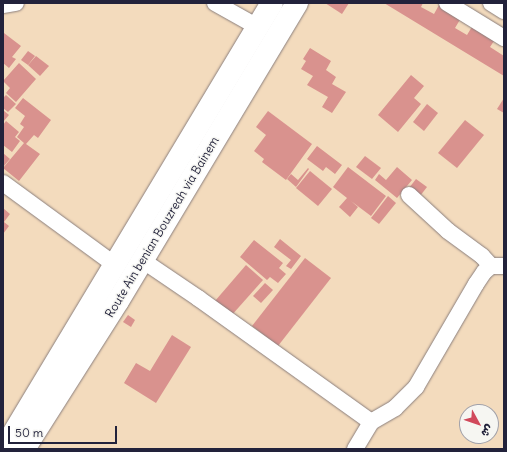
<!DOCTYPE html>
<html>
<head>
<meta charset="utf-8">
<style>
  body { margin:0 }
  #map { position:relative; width:507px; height:452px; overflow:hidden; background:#f3dbbd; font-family:Delius,"Playpen Sans Arabic",sans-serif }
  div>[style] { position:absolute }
  .building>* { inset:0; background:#d9928e }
  .roads { filter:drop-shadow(0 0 1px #8a7e7c) drop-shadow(0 0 1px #8a7e7c) }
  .minor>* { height:16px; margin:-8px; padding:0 8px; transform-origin:8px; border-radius:8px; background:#fff }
  .secondary>* { height:22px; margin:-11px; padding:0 11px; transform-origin:11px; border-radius:11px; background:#fff }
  span { translate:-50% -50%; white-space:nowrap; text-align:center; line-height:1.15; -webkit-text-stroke:3px #f6f6f2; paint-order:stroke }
  .street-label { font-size:12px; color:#22223b }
  .frame { position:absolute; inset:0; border:4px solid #22223b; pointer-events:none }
  .north { position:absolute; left:459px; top:404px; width:40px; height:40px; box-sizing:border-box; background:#f6f6f2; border:1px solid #a1a1a9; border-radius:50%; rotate:130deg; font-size:11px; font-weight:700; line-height:16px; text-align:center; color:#22223b }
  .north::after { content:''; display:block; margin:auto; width:14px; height:18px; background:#d1495b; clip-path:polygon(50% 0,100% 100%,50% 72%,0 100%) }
  .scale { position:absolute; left:8px; top:426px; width:109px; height:18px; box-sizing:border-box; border:2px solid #22223b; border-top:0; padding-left:5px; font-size:12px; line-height:14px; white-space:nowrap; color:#22223b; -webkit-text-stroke:3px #f6f6f2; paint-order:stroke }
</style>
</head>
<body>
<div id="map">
  <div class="building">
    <div style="clip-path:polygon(325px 3px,349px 3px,342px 14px)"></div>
    <div style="clip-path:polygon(384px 3px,423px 3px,421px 7px,434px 14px,439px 5px,461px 18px,455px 28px,467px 35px,473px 25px,496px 38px,490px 47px,504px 56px,504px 76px)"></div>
    <div style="clip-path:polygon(4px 33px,21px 46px,12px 57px,16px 59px,9px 68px,3px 63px)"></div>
    <div style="clip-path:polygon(310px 48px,331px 61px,326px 70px,336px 77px,332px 84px,346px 92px,332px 113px,322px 107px,328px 97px,307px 85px,313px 76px,301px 69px,306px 61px,303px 59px)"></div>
    <div style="clip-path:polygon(28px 51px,35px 56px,28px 65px,21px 60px)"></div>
    <div style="clip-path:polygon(36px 56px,49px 66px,40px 76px,28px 65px)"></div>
    <div style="clip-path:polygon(19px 63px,36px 79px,16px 102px,6px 93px,10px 88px,3px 81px)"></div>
    <div style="clip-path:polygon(411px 75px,424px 86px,414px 98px,421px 104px,398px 132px,378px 115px)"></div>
    <div style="clip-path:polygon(6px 95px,16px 104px,8px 112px,3px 108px,3px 98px)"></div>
    <div style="clip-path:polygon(23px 98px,51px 120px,38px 138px,34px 135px,26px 144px,40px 154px,19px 181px,3px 168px,24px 143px,17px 137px,24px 127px,20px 124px,25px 116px,15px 108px)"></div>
    <div style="clip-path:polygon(504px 98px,504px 113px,497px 109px)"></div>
    <div style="clip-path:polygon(427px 104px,438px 113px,424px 131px,413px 122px)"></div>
    <div style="clip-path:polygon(3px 110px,9px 115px,3px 122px)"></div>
    <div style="clip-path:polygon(268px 111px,312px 144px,286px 180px,262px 162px,264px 159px,254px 151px,266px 135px,256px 127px)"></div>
    <div style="clip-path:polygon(465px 120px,484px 135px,457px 168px,438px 153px)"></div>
    <div style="clip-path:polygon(6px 121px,19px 132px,15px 137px,20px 141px,12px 152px,3px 145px,3px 125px)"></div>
    <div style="clip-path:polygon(317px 146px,342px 165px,335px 174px,326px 167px,323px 171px,307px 159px)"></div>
    <div style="clip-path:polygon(3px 153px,10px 159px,3px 167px)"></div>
    <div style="clip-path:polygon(365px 156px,381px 168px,372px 179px,356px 167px)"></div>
    <div style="clip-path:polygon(348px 167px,386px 196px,371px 216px,351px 201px,358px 207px,350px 217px,339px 207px,347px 198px,333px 187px)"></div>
    <div style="clip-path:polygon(397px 167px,412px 180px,397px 198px,375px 180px,379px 174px,386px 180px)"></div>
    <div style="clip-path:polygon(308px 168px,309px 169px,296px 187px,287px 179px,291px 174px,298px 180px)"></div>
    <div style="clip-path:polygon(310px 171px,332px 189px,318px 206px,296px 188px)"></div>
    <div style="clip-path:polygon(416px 179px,427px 187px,420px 196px,409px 188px)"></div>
    <div style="clip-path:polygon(388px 196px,396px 203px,379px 224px,371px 218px)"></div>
    <div style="clip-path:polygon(3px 208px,10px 214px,4px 222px,9px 226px,3px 234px)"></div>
    <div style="clip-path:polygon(280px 239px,301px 256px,291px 269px,286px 266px,291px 260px,274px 247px)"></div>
    <div style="clip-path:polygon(254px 240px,283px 263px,279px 268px,286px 274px,278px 283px,270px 277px,267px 280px,240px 257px)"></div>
    <div style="clip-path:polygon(305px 258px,331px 278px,278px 346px,252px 326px)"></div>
    <div style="clip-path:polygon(246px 265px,263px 280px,231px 316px,215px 301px)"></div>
    <div style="clip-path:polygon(265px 283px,273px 290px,261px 303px,253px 296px)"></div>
    <div style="clip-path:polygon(128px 315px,135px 320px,131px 327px,123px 322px)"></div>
    <div style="clip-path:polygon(172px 335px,191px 347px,156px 403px,124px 383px,136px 363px,150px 371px)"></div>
  </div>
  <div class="roads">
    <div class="minor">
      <div style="left:215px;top:3px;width:49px;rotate:29.2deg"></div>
      <div style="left:447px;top:3px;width:67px;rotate:31.6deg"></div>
      <div style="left:491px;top:3px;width:15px;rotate:32deg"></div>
      <div style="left:3px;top:5px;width:13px;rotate:-9deg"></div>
      <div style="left:3px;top:183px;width:139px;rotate:36.2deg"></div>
      <div style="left:409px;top:195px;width:53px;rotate:42.7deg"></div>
      <div style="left:448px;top:231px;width:42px;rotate:36.3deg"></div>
      <div style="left:482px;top:256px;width:13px;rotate:48deg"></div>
      <div style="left:142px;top:260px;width:68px;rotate:34.2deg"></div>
      <div style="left:198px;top:298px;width:213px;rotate:35.6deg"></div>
      <div style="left:371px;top:422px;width:28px;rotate:-30deg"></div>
      <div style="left:395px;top:408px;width:30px;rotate:-45deg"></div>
      <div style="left:416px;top:387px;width:119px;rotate:-59.8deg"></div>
      <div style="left:476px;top:284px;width:14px;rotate:-56deg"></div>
      <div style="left:484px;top:272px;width:9px;rotate:-41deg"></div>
      <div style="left:491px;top:266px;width:13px"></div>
      <div style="left:355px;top:449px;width:31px;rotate:-59deg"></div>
    </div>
    <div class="secondary">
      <div style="left:4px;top:449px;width:520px;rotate:-59deg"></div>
      <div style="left:24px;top:449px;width:175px;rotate:-57.6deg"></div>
      <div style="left:118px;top:301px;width:348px;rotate:-59deg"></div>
    </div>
  </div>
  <div class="street-label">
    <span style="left:162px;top:227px;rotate:-59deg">Route Ain benian Bouzreah via Bainem</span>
  </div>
  <div class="frame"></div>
  <div class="north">ش</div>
  <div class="scale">50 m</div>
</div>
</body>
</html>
